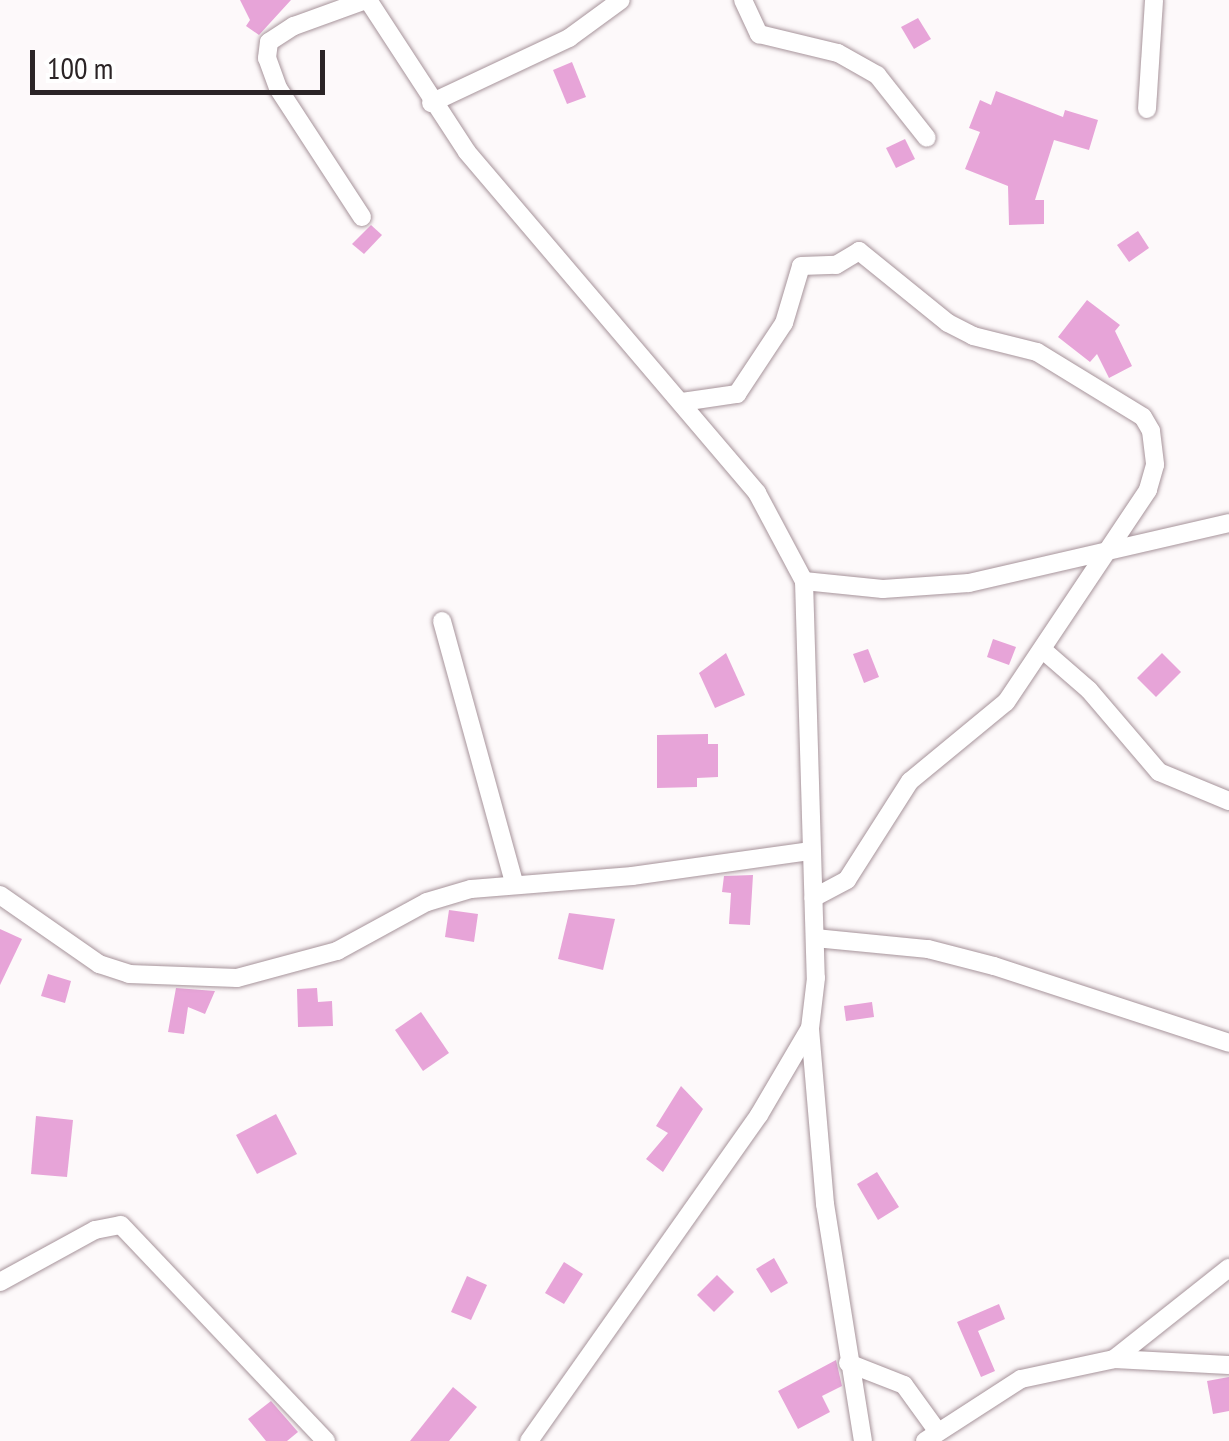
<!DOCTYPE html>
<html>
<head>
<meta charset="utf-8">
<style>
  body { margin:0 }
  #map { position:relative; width:1229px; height:1441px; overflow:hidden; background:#fdf9fa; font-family:"PT Sans Narrow",sans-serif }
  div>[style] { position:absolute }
  .building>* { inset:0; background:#e7a4d8 }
  .roads { filter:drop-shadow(0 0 2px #a7949b) drop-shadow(0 0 2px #a7949b) }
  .minor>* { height:18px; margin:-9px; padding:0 9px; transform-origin:9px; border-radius:9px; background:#fff }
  span { translate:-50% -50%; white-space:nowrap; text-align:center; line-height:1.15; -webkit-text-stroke:8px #fff; paint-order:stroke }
  .scale { position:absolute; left:30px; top:50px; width:295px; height:45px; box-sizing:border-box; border:5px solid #2b2426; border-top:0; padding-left:12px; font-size:30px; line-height:35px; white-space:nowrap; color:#2b2426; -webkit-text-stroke:8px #fff; paint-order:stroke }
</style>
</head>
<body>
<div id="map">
  <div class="building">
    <div style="clip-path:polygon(240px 0,291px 0,259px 35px,246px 26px,250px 20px)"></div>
    <div style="clip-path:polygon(918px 18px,931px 39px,914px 49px,901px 27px)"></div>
    <div style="clip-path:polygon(572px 62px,586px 97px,567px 104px,553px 70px)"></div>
    <div style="clip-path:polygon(996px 91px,1063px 117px,1065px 110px,1098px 120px,1089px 150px,1054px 140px,1035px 200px,1044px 200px,1044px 224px,1009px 225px,1008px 186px,965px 169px,980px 132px,969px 128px,980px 100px,991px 105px)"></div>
    <div style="clip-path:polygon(905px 139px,915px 159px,896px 168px,886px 148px)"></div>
    <div style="clip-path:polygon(371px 225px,382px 235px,364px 254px,352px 244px)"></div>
    <div style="clip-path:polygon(1138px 231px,1149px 248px,1129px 262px,1117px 245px)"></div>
    <div style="clip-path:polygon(1087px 300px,1120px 325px,1115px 331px,1132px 366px,1109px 378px,1097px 354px,1090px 362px,1058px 337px)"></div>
    <div style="clip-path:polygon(993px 639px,1016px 647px,1009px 665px,987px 657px)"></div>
    <div style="clip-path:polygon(868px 649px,879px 677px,864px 683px,853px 654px)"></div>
    <div style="clip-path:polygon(726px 653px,745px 695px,715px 708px,699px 673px)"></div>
    <div style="clip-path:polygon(1162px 653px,1181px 672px,1156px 697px,1137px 678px)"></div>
    <div style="clip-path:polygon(708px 734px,708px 744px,718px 744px,718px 777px,697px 778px,697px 787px,657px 788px,657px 735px)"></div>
    <div style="clip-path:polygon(753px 875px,750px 925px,729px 924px,731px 893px,722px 892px,724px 876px)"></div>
    <div style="clip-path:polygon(449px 910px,478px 914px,474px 942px,445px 937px)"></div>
    <div style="clip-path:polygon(569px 913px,615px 919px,603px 970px,558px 959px)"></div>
    <div style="clip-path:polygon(0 929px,22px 939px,0 985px)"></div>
    <div style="clip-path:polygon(48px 974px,71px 981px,65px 1003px,41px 996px)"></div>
    <div style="clip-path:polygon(176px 988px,215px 991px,205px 1014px,188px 1007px,184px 1034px,168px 1032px)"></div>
    <div style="clip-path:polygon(317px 988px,318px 1002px,332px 1001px,333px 1026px,298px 1027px,297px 989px)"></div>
    <div style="clip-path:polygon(872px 1002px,874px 1017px,846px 1021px,844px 1006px)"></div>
    <div style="clip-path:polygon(421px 1012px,449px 1053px,423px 1071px,395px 1030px)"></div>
    <div style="clip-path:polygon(681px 1086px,703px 1109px,663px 1172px,646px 1159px,668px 1133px,656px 1126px)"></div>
    <div style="clip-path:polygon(276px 1114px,297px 1154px,257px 1174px,236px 1135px)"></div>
    <div style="clip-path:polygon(36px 1116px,73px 1120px,67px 1177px,31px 1174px)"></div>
    <div style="clip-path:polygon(877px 1172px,899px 1207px,878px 1220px,857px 1184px)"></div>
    <div style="clip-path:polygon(774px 1258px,788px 1283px,771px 1293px,756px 1269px)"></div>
    <div style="clip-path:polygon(564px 1262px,583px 1274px,564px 1304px,545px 1293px)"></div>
    <div style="clip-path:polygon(717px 1275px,734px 1292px,714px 1312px,697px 1295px)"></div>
    <div style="clip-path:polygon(467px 1276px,487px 1285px,471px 1320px,451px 1312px)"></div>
    <div style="clip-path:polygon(999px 1304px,1005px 1319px,978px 1331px,995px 1371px,981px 1377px,957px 1322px)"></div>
    <div style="clip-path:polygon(836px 1360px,842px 1386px,822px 1396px,830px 1412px,798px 1429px,778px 1391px)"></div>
    <div style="clip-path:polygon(1229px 1377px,1229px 1411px,1213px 1414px,1207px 1381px)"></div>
    <div style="clip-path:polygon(453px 1387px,477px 1407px,449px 1441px,410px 1441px)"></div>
    <div style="clip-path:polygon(271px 1401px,298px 1432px,287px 1441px,266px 1441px,248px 1419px)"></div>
  </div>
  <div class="roads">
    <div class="minor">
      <div style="left:368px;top:0;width:181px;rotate:56.9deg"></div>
      <div style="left:467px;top:152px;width:448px;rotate:49.6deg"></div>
      <div style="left:757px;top:493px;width:100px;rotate:61.9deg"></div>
      <div style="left:804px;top:581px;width:397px;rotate:88.3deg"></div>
      <div style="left:816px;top:978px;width:50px;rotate:96.8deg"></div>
      <div style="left:810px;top:1028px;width:101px;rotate:120.4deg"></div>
      <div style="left:759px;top:1115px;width:399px;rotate:125.2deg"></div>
      <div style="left:743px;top:0;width:38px;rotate:65deg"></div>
      <div style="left:759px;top:34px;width:81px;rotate:13.5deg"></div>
      <div style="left:838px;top:53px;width:45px;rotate:29.4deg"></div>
      <div style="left:877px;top:75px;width:80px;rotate:51.6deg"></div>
      <div style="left:431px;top:103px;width:153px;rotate:-25.2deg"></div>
      <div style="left:569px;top:38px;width:64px;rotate:-36.2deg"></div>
      <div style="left:1147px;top:109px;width:109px;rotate:-86.3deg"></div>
      <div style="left:362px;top:217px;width:154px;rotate:-123.1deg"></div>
      <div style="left:278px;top:88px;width:32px;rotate:-110deg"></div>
      <div style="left:267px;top:58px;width:16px;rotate:-83deg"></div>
      <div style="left:269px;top:42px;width:30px;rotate:-33deg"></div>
      <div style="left:294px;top:26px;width:77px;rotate:-19.9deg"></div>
      <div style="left:682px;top:402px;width:56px;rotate:-8.3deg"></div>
      <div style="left:737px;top:394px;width:85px;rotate:-56.5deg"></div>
      <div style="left:784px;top:323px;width:59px;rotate:-73.4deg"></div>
      <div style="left:801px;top:266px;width:35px;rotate:-2deg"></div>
      <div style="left:836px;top:265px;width:27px;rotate:-31deg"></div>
      <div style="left:859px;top:251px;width:114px;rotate:39deg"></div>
      <div style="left:948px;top:323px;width:28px;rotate:27deg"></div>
      <div style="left:973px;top:336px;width:66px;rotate:14deg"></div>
      <div style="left:1037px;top:352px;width:124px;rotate:31.5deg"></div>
      <div style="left:1143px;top:417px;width:16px;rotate:60deg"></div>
      <div style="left:1151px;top:431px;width:34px;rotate:83deg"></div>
      <div style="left:1155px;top:465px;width:26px;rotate:106deg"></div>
      <div style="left:1148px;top:490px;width:255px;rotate:123.8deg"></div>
      <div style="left:1006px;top:702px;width:124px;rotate:140.5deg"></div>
      <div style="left:910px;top:781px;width:117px;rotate:122.5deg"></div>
      <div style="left:847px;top:880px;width:38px;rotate:152deg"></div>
      <div style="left:804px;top:581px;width:79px;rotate:5.8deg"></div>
      <div style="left:883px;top:589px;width:86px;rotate:-4deg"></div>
      <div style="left:969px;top:583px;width:267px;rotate:-13deg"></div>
      <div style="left:442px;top:621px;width:271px;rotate:74.6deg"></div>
      <div style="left:1043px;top:650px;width:61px;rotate:41deg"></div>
      <div style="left:1089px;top:690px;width:108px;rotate:49.5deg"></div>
      <div style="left:1159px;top:772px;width:76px;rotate:22.5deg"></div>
      <div style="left:0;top:895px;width:121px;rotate:34.9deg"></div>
      <div style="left:99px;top:964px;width:32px;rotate:18deg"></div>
      <div style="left:129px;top:974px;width:108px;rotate:2.1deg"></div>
      <div style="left:237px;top:978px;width:104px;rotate:-15.1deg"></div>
      <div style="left:337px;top:951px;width:102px;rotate:-28.6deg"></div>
      <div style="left:427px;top:902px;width:46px;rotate:-16.5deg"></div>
      <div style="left:471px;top:889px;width:162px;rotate:-4.6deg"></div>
      <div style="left:632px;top:876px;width:179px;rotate:-8deg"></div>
      <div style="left:815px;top:938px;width:114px;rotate:5.6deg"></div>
      <div style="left:928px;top:949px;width:68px;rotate:14.4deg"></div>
      <div style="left:994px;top:966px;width:247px;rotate:18.1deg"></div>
      <div style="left:810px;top:1029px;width:176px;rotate:85.1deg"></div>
      <div style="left:825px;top:1204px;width:240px;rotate:80.9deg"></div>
      <div style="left:0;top:1282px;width:108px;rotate:-28.7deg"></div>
      <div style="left:95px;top:1230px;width:26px;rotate:-11deg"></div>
      <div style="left:121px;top:1225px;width:298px;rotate:46.5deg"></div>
      <div style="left:1114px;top:1359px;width:115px;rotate:3deg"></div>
      <div style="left:848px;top:1363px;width:60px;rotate:21.4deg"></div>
      <div style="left:904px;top:1385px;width:58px;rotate:54.1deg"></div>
      <div style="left:925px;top:1441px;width:114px;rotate:-32.9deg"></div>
      <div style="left:1021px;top:1379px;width:95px;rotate:-12.1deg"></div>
      <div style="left:1114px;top:1359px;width:147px;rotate:-38.4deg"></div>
    </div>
  </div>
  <div class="scale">100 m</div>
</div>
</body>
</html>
